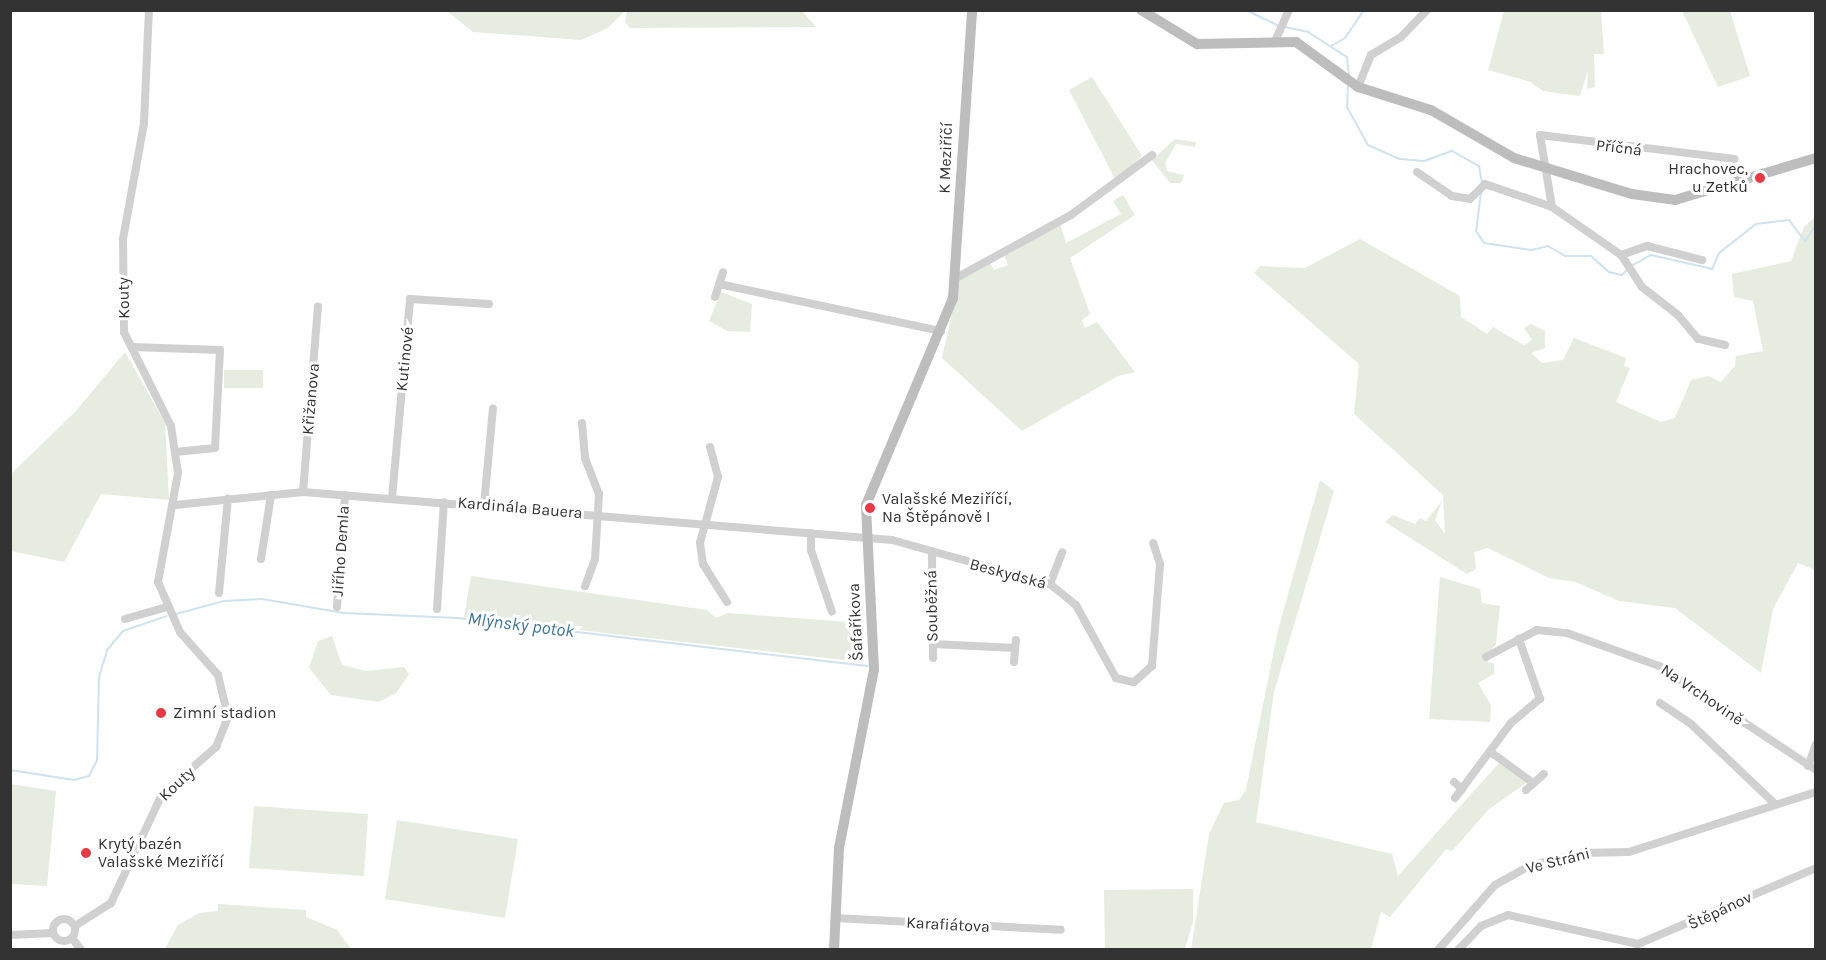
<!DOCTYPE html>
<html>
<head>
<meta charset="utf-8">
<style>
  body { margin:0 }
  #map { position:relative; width:1826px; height:960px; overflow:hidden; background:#fff; font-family:Karla,sans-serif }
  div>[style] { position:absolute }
  .green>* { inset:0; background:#e6ecdf }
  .stream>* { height:2px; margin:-1px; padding:0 1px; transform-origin:1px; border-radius:1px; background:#cfe2ee }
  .street>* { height:8px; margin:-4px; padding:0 4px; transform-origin:4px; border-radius:4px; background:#d0d0d0 }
  .street>.ring { margin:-4px; padding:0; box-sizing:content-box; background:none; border:8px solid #d0d0d0; border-radius:50% }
  .secondary>* { height:10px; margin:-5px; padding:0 5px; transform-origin:5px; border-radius:5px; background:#bdbdbd }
  .dots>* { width:16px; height:16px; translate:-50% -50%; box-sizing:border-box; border:3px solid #fff; border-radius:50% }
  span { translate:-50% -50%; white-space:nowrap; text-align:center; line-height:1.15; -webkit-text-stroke:6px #fff; paint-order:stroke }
  .street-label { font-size:16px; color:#333 }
  .poi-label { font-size:16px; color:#333 }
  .right { translate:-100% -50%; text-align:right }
  .left { translate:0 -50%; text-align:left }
  .water-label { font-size:18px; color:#3f7597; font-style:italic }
  .frame { position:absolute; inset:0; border:12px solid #333; pointer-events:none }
</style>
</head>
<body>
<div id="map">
  <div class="green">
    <div style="clip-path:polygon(801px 10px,816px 27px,630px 28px,625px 22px,627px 11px)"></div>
    <div style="clip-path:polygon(447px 11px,625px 11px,608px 28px,581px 40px,473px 32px)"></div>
    <div style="clip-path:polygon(1504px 11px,1601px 11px,1604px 54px,1594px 54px,1595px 87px,1587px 89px,1588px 70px,1580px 96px,1543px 91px,1531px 82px,1488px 70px)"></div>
    <div style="clip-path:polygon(1682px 11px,1730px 11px,1750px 76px,1718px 87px)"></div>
    <div style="clip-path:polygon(1092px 77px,1142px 156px,1116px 181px,1069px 90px)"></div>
    <div style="clip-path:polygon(1175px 139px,1196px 142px,1195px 147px,1176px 144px,1165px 163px,1167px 171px,1184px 175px,1181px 183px,1170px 183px,1152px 160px)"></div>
    <div style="clip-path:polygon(1123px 195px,1135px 215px,1070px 258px,1090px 314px,1082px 320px,1085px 328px,1097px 322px,1135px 372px,1118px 376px,1022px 431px,942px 358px,960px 277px,989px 261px,994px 270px,1008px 265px,1004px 254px,1060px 224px,1066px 243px,1121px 214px,1113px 201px)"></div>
    <div style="clip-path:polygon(1815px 217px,1815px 570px,1798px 563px,1773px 609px,1761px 673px,1675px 608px,1619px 601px,1576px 582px,1549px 578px,1488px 548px,1474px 552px,1476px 569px,1467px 574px,1385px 522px,1393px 515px,1415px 524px,1420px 518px,1426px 521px,1442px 501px,1435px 520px,1445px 534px,1443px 495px,1354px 414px,1359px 364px,1254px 273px,1260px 266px,1305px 268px,1360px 239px,1460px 296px,1461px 317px,1487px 334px,1493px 327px,1524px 345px,1532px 340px,1524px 328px,1531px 324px,1545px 331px,1545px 348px,1531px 353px,1542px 363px,1563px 360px,1574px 338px,1626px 358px,1624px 366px,1630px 368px,1616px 402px,1661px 422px,1675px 418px,1691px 380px,1708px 376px,1721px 382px,1735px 366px,1736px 356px,1763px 351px,1753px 301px,1734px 297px,1732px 274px,1791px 261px,1804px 227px)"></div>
    <div style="clip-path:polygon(721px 292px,752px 304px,750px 332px,727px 331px,709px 321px)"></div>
    <div style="clip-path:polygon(125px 352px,165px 423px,169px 500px,101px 494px,64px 562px,11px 551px,11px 474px,76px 411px)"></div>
    <div style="clip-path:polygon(224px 370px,263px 370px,263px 388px,224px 388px)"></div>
    <div style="clip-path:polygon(1320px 480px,1334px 491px,1274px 692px,1256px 822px,1392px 854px,1398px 876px,1499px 763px,1526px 783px,1489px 809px,1452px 851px,1446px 849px,1390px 917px,1381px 912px,1371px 949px,1191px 950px,1209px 834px,1224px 803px,1239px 800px,1246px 790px,1278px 630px)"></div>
    <div style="clip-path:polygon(471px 576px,707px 610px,716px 618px,728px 613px,862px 623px,862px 655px,844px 660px,464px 617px)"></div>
    <div style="clip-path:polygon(1440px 577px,1480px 589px,1482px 603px,1500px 606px,1496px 644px,1484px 660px,1494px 664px,1494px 674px,1478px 683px,1491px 705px,1490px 722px,1429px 719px)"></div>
    <div style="clip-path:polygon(332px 636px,342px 665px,366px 671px,404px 667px,409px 674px,396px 693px,379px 702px,331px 695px,309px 668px,318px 641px)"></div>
    <div style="clip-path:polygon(10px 784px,56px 791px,47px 886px,11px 884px)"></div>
    <div style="clip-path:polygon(254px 806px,368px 814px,364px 876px,249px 868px)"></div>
    <div style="clip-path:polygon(397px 820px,518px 839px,505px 918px,385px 899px)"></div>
    <div style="clip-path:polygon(1193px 889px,1193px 922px,1185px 949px,1105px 949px,1104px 890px)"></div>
    <div style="clip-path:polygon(218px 904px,306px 910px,306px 917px,337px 930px,351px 949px,165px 949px,178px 925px,199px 913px,218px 911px)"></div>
  </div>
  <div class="stream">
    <div style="left:1246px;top:10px;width:37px;rotate:26deg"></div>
    <div style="left:1285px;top:27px;width:24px;rotate:12deg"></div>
    <div style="left:1308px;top:32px;width:46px;rotate:32.7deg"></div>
    <div style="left:1347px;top:57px;width:20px;rotate:84deg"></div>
    <div style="left:1331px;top:46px;width:16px;rotate:-30deg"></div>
    <div style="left:1345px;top:38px;width:34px;rotate:-56deg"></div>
    <div style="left:1348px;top:83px;width:24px;rotate:92deg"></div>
    <div style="left:1347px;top:107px;width:43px;rotate:61.1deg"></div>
    <div style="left:1368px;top:145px;width:35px;rotate:24deg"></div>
    <div style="left:1400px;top:159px;width:24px;rotate:5deg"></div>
    <div style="left:1424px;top:161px;width:30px;rotate:-20deg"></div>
    <div style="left:1452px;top:151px;width:31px;rotate:29deg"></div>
    <div style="left:1479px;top:166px;width:17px;rotate:80deg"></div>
    <div style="left:1481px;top:192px;width:39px;rotate:97deg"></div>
    <div style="left:1476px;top:231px;width:14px;rotate:56deg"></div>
    <div style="left:1484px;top:243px;width:48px;rotate:8.5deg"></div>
    <div style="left:1531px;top:250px;width:17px;rotate:-13deg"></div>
    <div style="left:1548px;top:246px;width:20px;rotate:30deg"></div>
    <div style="left:1565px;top:256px;width:26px"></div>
    <div style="left:1591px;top:256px;width:24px;rotate:42deg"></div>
    <div style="left:1609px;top:272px;width:13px;rotate:13deg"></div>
    <div style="left:1622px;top:275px;width:7px;rotate:-45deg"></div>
    <div style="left:1631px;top:266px;width:23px;rotate:-29deg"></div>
    <div style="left:1651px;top:255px;width:63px;rotate:12.9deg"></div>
    <div style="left:1712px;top:269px;width:17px;rotate:-66deg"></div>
    <div style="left:1719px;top:253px;width:47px;rotate:-38.1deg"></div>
    <div style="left:1756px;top:224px;width:33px;rotate:-7deg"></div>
    <div style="left:1789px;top:220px;width:26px;rotate:53deg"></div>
    <div style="left:1805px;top:241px;width:19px;rotate:-55deg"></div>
    <div style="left:176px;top:614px;width:50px;rotate:-15.2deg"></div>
    <div style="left:224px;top:601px;width:38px;rotate:-3deg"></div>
    <div style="left:262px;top:599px;width:83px;rotate:9.7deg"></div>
    <div style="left:344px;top:613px;width:114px;rotate:2.5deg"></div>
    <div style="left:458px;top:618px;width:412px;rotate:6.7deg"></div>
    <div style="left:10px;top:770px;width:65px;rotate:8.9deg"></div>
    <div style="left:74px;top:780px;width:16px;rotate:-15deg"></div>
    <div style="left:89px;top:776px;width:18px;rotate:-63deg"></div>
    <div style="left:97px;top:760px;width:83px;rotate:-88.6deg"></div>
    <div style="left:99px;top:677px;width:28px;rotate:-73deg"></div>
    <div style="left:107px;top:650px;width:25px;rotate:-50deg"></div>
    <div style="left:123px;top:631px;width:46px;rotate:-18.8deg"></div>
  </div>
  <div class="street">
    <div style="left:1276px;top:39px;width:32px;rotate:-66deg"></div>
    <div style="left:1358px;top:87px;width:35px;rotate:-68deg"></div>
    <div style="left:1371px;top:55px;width:35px;rotate:-31deg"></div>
    <div style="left:1401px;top:37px;width:37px;rotate:-46deg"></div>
    <div style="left:1417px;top:172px;width:42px;rotate:34.4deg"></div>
    <div style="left:1452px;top:196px;width:18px;rotate:9deg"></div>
    <div style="left:1470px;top:199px;width:21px;rotate:-45deg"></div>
    <div style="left:1485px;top:184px;width:71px;rotate:18.9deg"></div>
    <div style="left:1621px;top:255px;width:28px;rotate:-19deg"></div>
    <div style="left:1647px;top:246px;width:57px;rotate:14.3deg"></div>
    <div style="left:956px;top:278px;width:131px;rotate:-28.7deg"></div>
    <div style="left:1071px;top:215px;width:101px;rotate:-36.5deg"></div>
    <div style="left:719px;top:284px;width:227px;rotate:12deg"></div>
    <div style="left:715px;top:297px;width:26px;rotate:-72deg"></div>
    <div style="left:1725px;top:345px;width:28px;rotate:-167deg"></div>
    <div style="left:1698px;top:339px;width:31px;rotate:-130deg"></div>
    <div style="left:1678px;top:315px;width:46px;rotate:-142.1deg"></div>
    <div style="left:1642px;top:287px;width:38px;rotate:-123deg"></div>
    <div style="left:1621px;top:255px;width:84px;rotate:-145.2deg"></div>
    <div style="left:1552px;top:207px;width:73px;rotate:-99.5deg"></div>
    <div style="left:1540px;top:135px;width:196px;rotate:7deg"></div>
    <div style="left:132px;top:347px;width:88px;rotate:2deg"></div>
    <div style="left:220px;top:350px;width:98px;rotate:92.9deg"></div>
    <div style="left:215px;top:448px;width:40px;rotate:174.3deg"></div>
    <div style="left:582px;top:423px;width:35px;rotate:85deg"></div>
    <div style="left:585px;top:458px;width:39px;rotate:69deg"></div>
    <div style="left:599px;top:494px;width:65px;rotate:93.5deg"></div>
    <div style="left:595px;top:559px;width:29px;rotate:110deg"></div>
    <div style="left:710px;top:447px;width:31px;rotate:75deg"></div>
    <div style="left:718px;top:477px;width:68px;rotate:105.3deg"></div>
    <div style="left:700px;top:543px;width:21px;rotate:82deg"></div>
    <div style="left:703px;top:564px;width:45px;rotate:57.7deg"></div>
    <div style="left:303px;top:492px;width:186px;rotate:-85.4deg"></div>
    <div style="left:392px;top:498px;width:200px;rotate:-84.8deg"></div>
    <div style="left:410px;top:299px;width:79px;rotate:3.6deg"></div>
    <div style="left:175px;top:505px;width:129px;rotate:-5.8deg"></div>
    <div style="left:303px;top:492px;width:591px;rotate:4.66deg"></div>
    <div style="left:892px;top:540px;width:164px;rotate:15.6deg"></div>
    <div style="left:1050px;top:584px;width:33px;rotate:39deg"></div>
    <div style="left:1076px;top:605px;width:83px;rotate:61.3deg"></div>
    <div style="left:1116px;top:678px;width:18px;rotate:13deg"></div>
    <div style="left:1134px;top:682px;width:24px;rotate:-42deg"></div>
    <div style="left:1152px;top:666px;width:102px;rotate:-85.5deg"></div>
    <div style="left:1160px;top:564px;width:22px;rotate:-108deg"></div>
    <div style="left:484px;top:505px;width:97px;rotate:-84.7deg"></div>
    <div style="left:811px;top:533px;width:17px;rotate:90deg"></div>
    <div style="left:811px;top:550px;width:65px;rotate:71.3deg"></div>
    <div style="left:932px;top:554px;width:104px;rotate:89.4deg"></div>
    <div style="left:261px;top:559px;width:65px;rotate:-81.1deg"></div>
    <div style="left:1050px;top:584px;width:34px;rotate:-69deg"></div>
    <div style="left:219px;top:593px;width:95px;rotate:-84.6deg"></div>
    <div style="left:337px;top:607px;width:112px;rotate:-85.9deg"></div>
    <div style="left:437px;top:609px;width:107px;rotate:-86.3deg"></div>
    <div style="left:125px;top:619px;width:44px;rotate:-15.9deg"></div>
    <div style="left:933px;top:644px;width:82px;rotate:2.8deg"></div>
    <div style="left:1486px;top:657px;width:58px;rotate:-27.9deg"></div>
    <div style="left:1537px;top:630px;width:30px;rotate:6deg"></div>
    <div style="left:1567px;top:633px;width:98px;rotate:19.7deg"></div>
    <div style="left:1659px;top:666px;width:188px;rotate:33.5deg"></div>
    <div style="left:1014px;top:662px;width:22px;rotate:-85deg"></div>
    <div style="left:1660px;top:703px;width:37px;rotate:34deg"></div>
    <div style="left:1691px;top:724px;width:117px;rotate:43.6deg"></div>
    <div style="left:1492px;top:753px;width:51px;rotate:36.2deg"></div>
    <div style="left:1808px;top:766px;width:23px;rotate:-70deg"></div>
    <div style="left:1454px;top:782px;width:11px;rotate:41deg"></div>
    <div style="left:1526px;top:790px;width:24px;rotate:-42deg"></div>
    <div style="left:1455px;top:798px;width:94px;rotate:-53.3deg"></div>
    <div style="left:1511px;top:723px;width:38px;rotate:-40deg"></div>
    <div style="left:1540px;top:699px;width:64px;rotate:-109.3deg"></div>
    <div style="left:835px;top:918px;width:226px;rotate:3deg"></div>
    <div class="ring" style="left:53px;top:919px;width:14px;height:14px"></div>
    <div style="left:75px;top:926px;width:43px;rotate:-32.6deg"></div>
    <div style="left:111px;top:903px;width:120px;rotate:-64.9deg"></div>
    <div style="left:162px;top:794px;width:72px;rotate:-41deg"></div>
    <div style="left:216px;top:747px;width:32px;rotate:-68deg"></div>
    <div style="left:228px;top:717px;width:43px;rotate:-103.4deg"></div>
    <div style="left:218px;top:675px;width:57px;rotate:-131.5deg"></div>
    <div style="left:180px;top:632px;width:55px;rotate:-113.7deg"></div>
    <div style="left:158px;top:582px;width:111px;rotate:-79.6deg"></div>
    <div style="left:178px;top:473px;width:48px;rotate:-98.5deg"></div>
    <div style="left:171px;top:426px;width:105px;rotate:-116.6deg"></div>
    <div style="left:124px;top:332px;width:93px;rotate:-90.6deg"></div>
    <div style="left:123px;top:239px;width:118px;rotate:-79.7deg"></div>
    <div style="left:144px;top:123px;width:113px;rotate:-87.5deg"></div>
    <div style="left:10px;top:935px;width:43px;rotate:-2.7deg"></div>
    <div style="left:72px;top:938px;width:15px;rotate:53deg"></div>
    <div style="left:1438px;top:950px;width:86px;rotate:-48.8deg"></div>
    <div style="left:1495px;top:885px;width:39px;rotate:-29deg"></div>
    <div style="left:1529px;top:866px;width:55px;rotate:-13.8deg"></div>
    <div style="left:1582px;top:853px;width:47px;rotate:-1.2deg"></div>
    <div style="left:1629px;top:852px;width:196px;rotate:-17.8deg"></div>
    <div style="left:1458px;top:950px;width:33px;rotate:-46deg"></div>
    <div style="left:1481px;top:926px;width:29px;rotate:-22deg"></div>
    <div style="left:1508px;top:915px;width:133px;rotate:12.6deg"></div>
    <div style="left:1638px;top:944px;width:194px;rotate:-23.1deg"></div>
  </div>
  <div class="secondary">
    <div style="left:1141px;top:10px;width:66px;rotate:31.3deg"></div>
    <div style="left:1197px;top:44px;width:99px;rotate:-1.2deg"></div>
    <div style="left:1296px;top:42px;width:77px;rotate:36deg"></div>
    <div style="left:1358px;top:87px;width:77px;rotate:17.5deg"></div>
    <div style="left:1431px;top:110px;width:96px;rotate:30deg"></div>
    <div style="left:1514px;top:158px;width:123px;rotate:17deg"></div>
    <div style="left:1632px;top:194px;width:43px;rotate:7.9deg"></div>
    <div style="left:1675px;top:200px;width:147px;rotate:-16.6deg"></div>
    <div style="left:834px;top:950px;width:102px;rotate:-87.2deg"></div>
    <div style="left:839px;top:848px;width:181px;rotate:-78.9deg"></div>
    <div style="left:874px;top:670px;width:165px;rotate:-92.8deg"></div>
    <div style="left:866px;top:505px;width:225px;rotate:-67.2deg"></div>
    <div style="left:953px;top:298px;width:289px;rotate:-86.2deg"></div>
  </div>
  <div class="dots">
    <div style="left:1760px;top:178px;background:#e63946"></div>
    <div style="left:870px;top:508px;background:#e63946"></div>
    <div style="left:161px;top:713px;background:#e63946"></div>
    <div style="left:86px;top:853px;background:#e63946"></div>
  </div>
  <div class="street-label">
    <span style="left:1619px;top:148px;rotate:7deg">Příčná</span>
    <span style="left:946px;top:158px;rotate:-88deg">K Meziříčí</span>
    <span style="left:124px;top:298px;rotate:-91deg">Kouty</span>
    <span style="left:405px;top:359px;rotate:-84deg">Kutinové</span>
    <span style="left:311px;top:399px;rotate:-85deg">Křižanova</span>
    <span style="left:520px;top:508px;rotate:5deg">Kardinála Bauera</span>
    <span style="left:341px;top:551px;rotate:-86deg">Jiřího Demla</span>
    <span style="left:1008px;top:574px;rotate:15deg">Beskydská</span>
    <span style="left:932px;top:606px;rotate:-91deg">Souběžná</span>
    <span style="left:856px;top:622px;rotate:-93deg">Šafaříkova</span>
    <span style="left:1702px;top:695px;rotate:34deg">Na Vrchovině</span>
    <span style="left:177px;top:784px;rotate:-43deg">Kouty</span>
    <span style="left:1558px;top:861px;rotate:-14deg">Ve Stráni</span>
    <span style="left:1720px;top:911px;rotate:-25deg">Štěpánov</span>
    <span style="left:948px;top:925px;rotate:3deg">Karafiátova</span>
  </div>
  <div class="poi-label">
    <span class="right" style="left:1748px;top:178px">Hrachovec,<br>u Zetků</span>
    <span class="left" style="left:882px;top:508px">Valašské Meziříčí,<br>Na Štěpánově I</span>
    <span class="left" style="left:173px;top:713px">Zimní stadion</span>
    <span class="left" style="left:98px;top:853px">Krytý bazén<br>Valašské Meziříčí</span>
  </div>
  <div class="water-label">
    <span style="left:521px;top:625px;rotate:7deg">Mlýnský potok</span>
  </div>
  <div class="frame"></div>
</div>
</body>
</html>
